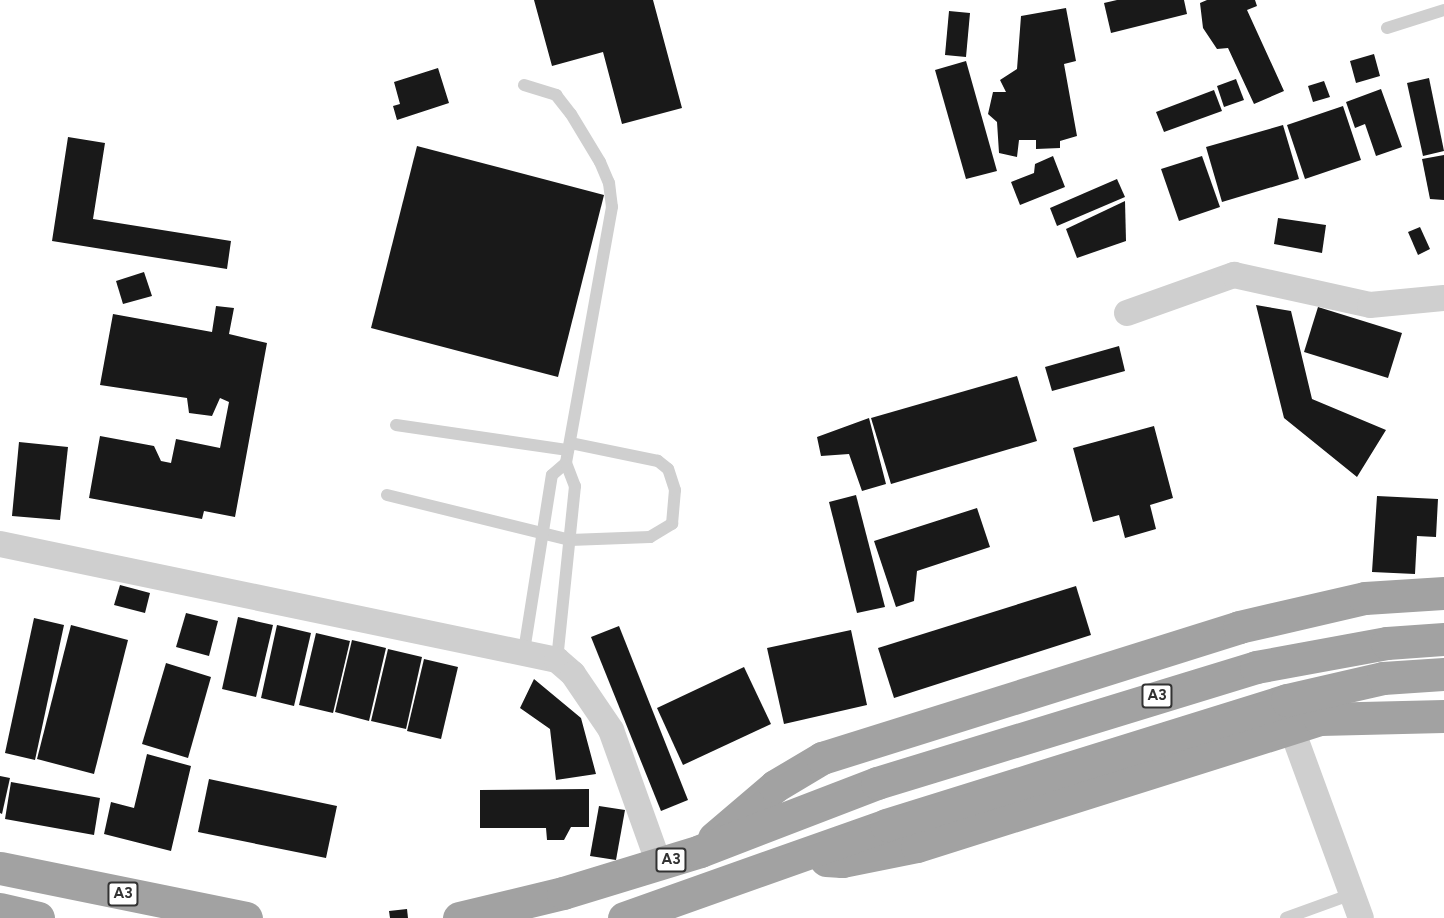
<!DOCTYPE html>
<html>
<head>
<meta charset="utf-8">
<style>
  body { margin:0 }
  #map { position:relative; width:1444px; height:918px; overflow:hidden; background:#fff; font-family:Figtree,sans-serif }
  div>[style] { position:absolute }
  .building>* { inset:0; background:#191919 }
  .service>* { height:12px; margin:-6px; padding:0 6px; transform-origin:6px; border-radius:6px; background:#cfcfcf }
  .minor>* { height:26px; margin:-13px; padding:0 13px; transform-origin:13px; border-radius:13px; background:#cfcfcf }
  .trunk>* { height:33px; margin:-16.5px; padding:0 16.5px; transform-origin:16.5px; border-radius:16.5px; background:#a2a2a2 }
  span { translate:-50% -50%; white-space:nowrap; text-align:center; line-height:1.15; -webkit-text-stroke:6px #fff; paint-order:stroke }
  .shield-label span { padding:2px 4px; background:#fff; border:2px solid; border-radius:4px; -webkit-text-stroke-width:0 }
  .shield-label { font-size:15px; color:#323232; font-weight:700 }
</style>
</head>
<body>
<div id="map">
  <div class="building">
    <div style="clip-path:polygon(534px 0,653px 0,682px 108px,622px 124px,603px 52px,552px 66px)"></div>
    <div style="clip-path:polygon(1117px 0,1184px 0,1187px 14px,1111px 33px,1104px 3px)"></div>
    <div style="clip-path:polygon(1207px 0,1255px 0,1257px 6px,1247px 10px,1284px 91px,1254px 104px,1228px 48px,1217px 49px,1203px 28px,1200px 3px)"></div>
    <div style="clip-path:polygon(1066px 8px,1076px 61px,1064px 64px,1077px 136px,1060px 141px,1060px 148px,1036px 149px,1036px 140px,1019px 140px,1017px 157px,999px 153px,997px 122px,988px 114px,993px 92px,1006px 92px,1000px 80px,1017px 69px,1021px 16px)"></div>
    <div style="clip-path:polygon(949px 11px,970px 13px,966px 57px,945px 55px)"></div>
    <div style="clip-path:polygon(1374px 54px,1380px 76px,1356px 83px,1350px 61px)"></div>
    <div style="clip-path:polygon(966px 61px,997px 171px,966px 179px,935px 70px)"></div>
    <div style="clip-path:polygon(438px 68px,449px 103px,397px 120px,393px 106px,400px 104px,394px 82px)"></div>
    <div style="clip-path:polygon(1429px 78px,1444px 151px,1423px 156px,1407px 83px)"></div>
    <div style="clip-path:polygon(1236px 79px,1244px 100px,1224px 107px,1217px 86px)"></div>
    <div style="clip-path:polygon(1324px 81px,1330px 97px,1313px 102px,1308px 86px)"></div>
    <div style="clip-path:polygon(1381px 89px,1402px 147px,1376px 156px,1365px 124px,1355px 128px,1346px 102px)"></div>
    <div style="clip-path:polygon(1214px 90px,1222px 111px,1164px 132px,1156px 112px)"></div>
    <div style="clip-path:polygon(1343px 106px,1361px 160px,1305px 179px,1287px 125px)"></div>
    <div style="clip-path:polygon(1283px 125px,1299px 179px,1222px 202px,1206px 147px)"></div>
    <div style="clip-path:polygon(68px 137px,105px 143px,93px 219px,231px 241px,227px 269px,52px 241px)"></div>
    <div style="clip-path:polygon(417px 146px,604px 195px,558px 377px,371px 328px)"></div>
    <div style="clip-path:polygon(1444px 155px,1444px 200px,1430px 199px,1422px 159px)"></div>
    <div style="clip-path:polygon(1053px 156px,1065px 187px,1020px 205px,1011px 182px,1034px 173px,1035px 164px)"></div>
    <div style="clip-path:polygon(1202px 156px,1220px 207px,1179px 221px,1161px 169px)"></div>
    <div style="clip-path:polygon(1117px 179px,1125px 197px,1057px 226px,1050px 208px)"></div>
    <div style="clip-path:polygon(1125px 201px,1126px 241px,1077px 258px,1066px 229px)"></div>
    <div style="clip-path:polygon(1278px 218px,1326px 225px,1322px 253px,1274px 244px)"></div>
    <div style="clip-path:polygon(1420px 227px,1430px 249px,1418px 255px,1408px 232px)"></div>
    <div style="clip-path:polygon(144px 272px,152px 296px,123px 304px,116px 281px)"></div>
    <div style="clip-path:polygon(1256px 305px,1291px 311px,1312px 399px,1386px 430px,1357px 477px,1284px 418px)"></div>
    <div style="clip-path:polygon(216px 306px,234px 308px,229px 334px,267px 343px,235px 517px,204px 511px,202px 519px,89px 498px,100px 436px,154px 446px,161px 461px,171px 463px,176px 439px,220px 448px,229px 402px,220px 398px,212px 416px,189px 413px,187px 398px,100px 385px,113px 314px,212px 332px)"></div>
    <div style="clip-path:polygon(1318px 307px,1402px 333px,1388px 378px,1304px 352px)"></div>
    <div style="clip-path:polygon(1119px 346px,1125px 371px,1052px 391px,1045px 367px)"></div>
    <div style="clip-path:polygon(1017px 376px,1037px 441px,891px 484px,871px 418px)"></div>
    <div style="clip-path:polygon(869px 418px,886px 484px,862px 491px,849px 454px,821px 456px,817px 437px)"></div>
    <div style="clip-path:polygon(1154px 426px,1173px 498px,1150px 505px,1156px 529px,1125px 538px,1119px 515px,1093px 522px,1073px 448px)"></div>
    <div style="clip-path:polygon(19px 442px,68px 447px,60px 520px,12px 516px)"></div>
    <div style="clip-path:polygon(856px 495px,885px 607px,857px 613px,829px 502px)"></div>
    <div style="clip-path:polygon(1377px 496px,1438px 499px,1436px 537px,1417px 536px,1415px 574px,1372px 572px)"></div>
    <div style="clip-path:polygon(977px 508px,990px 547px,917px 571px,914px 601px,896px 607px,874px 541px)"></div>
    <div style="clip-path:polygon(120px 585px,150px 593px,145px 613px,114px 605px)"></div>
    <div style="clip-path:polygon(1076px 586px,1091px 635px,894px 698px,878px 648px)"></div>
    <div style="clip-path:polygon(186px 613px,218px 621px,209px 656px,176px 647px)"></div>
    <div style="clip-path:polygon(238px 617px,273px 625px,256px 697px,222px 689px)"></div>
    <div style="clip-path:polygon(34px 618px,64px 625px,35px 760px,5px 753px)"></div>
    <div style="clip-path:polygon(71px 625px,128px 640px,94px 774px,37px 759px)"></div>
    <div style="clip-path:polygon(277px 625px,311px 633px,294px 706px,261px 698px)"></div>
    <div style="clip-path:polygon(619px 626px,688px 800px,661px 811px,591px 637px)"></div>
    <div style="clip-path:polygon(851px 630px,867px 705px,784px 724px,767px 648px)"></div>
    <div style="clip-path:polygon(316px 633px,350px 641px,333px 713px,299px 705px)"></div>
    <div style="clip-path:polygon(352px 640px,386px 648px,369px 721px,335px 712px)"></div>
    <div style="clip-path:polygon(388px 649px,422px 657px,406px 729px,371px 721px)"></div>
    <div style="clip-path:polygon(424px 659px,458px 667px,441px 739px,407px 731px)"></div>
    <div style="clip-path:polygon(166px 663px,211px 677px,188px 758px,142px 744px)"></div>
    <div style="clip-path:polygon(744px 667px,771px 724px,683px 765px,657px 708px)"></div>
    <div style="clip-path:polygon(534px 679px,581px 718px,596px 774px,556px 780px,550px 729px,520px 708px)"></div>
    <div style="clip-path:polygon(147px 754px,191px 766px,171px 851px,104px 834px,111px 802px,134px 808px)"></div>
    <div style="clip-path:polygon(0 776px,10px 778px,2px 814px,0 813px)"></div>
    <div style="clip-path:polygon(209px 779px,337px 806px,326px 858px,198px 832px)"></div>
    <div style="clip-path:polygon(11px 782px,100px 798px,94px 835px,5px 819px)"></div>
    <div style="clip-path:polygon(589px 789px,589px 827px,571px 827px,564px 840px,547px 840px,546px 828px,480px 828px,480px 790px)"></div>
    <div style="clip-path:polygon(599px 806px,625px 810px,616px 860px,590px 856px)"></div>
    <div style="clip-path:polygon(407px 909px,408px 918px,390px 918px,389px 911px)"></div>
  </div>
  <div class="service">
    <div style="left:1387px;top:28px;width:60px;rotate:-17.5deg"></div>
    <div style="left:524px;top:85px;width:34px;rotate:17deg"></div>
    <div style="left:556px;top:95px;width:24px;rotate:52deg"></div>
    <div style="left:571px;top:114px;width:56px;rotate:58.9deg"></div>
    <div style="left:600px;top:162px;width:23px;rotate:67deg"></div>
    <div style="left:609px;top:183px;width:24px;rotate:83deg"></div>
    <div style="left:612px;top:207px;width:260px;rotate:100.2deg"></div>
    <div style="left:396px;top:425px;width:174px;rotate:8.3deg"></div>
    <div style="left:387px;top:495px;width:188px;rotate:13.8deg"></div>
    <div style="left:570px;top:540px;width:80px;rotate:-2.1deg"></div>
    <div style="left:650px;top:537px;width:26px;rotate:-31deg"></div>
    <div style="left:672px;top:524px;width:34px;rotate:-85deg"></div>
    <div style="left:675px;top:490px;width:22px;rotate:-108deg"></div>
    <div style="left:668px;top:469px;width:13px;rotate:-141deg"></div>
    <div style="left:658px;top:461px;width:90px;rotate:-168.4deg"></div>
    <div style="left:524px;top:651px;width:178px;rotate:-81deg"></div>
    <div style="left:552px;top:475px;width:18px;rotate:-41deg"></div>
    <div style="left:566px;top:463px;width:25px;rotate:69deg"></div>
    <div style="left:575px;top:486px;width:175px;rotate:95.9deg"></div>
    <div style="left:1286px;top:918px;width:70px;rotate:-20deg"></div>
  </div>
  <div class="minor">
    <div style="left:1127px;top:313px;width:114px;rotate:-19.6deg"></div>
    <div style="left:1234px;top:275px;width:139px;rotate:12.4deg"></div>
    <div style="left:1370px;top:305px;width:74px;rotate:-5.4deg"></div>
    <div style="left:0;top:544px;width:569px;rotate:11.76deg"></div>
    <div style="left:557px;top:660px;width:21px;rotate:41deg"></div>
    <div style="left:573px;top:674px;width:68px;rotate:55.8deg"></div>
    <div style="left:611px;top:730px;width:142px;rotate:70.3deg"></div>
    <div style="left:1291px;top:727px;width:203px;rotate:69.9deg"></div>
  </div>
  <div class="trunk">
    <div style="left:714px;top:838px;width:80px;rotate:-40.4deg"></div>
    <div style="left:775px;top:786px;width:55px;rotate:-30.8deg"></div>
    <div style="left:822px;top:758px;width:437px;rotate:-17.4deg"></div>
    <div style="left:1239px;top:627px;width:129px;rotate:-13deg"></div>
    <div style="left:1365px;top:598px;width:79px;rotate:-3.6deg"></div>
    <div style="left:826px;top:860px;width:16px;rotate:4deg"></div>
    <div style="left:842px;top:861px;width:76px;rotate:-11.3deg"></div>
    <div style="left:917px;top:846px;width:423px;rotate:-17.5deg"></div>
    <div style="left:1320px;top:719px;width:124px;rotate:-1.4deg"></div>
    <div style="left:0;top:868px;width:251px;rotate:11.5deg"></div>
    <div style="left:0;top:909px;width:39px;rotate:13deg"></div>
    <div style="left:459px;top:918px;width:107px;rotate:-13.5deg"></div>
    <div style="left:563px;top:893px;width:143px;rotate:-17deg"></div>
    <div style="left:700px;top:851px;width:190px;rotate:-21deg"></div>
    <div style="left:877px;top:783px;width:396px;rotate:-17deg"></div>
    <div style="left:1256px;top:667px;width:133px;rotate:-10.4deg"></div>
    <div style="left:1387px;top:643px;width:57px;rotate:-4deg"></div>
    <div style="left:624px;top:918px;width:278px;rotate:-19.5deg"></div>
    <div style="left:886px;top:825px;width:420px;rotate:-17.3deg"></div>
    <div style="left:1287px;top:700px;width:98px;rotate:-12.9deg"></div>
    <div style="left:1383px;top:678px;width:61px;rotate:-3.8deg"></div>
  </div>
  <div class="shield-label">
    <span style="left:1157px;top:696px">A3</span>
    <span style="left:671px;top:860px">A3</span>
    <span style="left:123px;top:894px">A3</span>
  </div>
</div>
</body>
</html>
